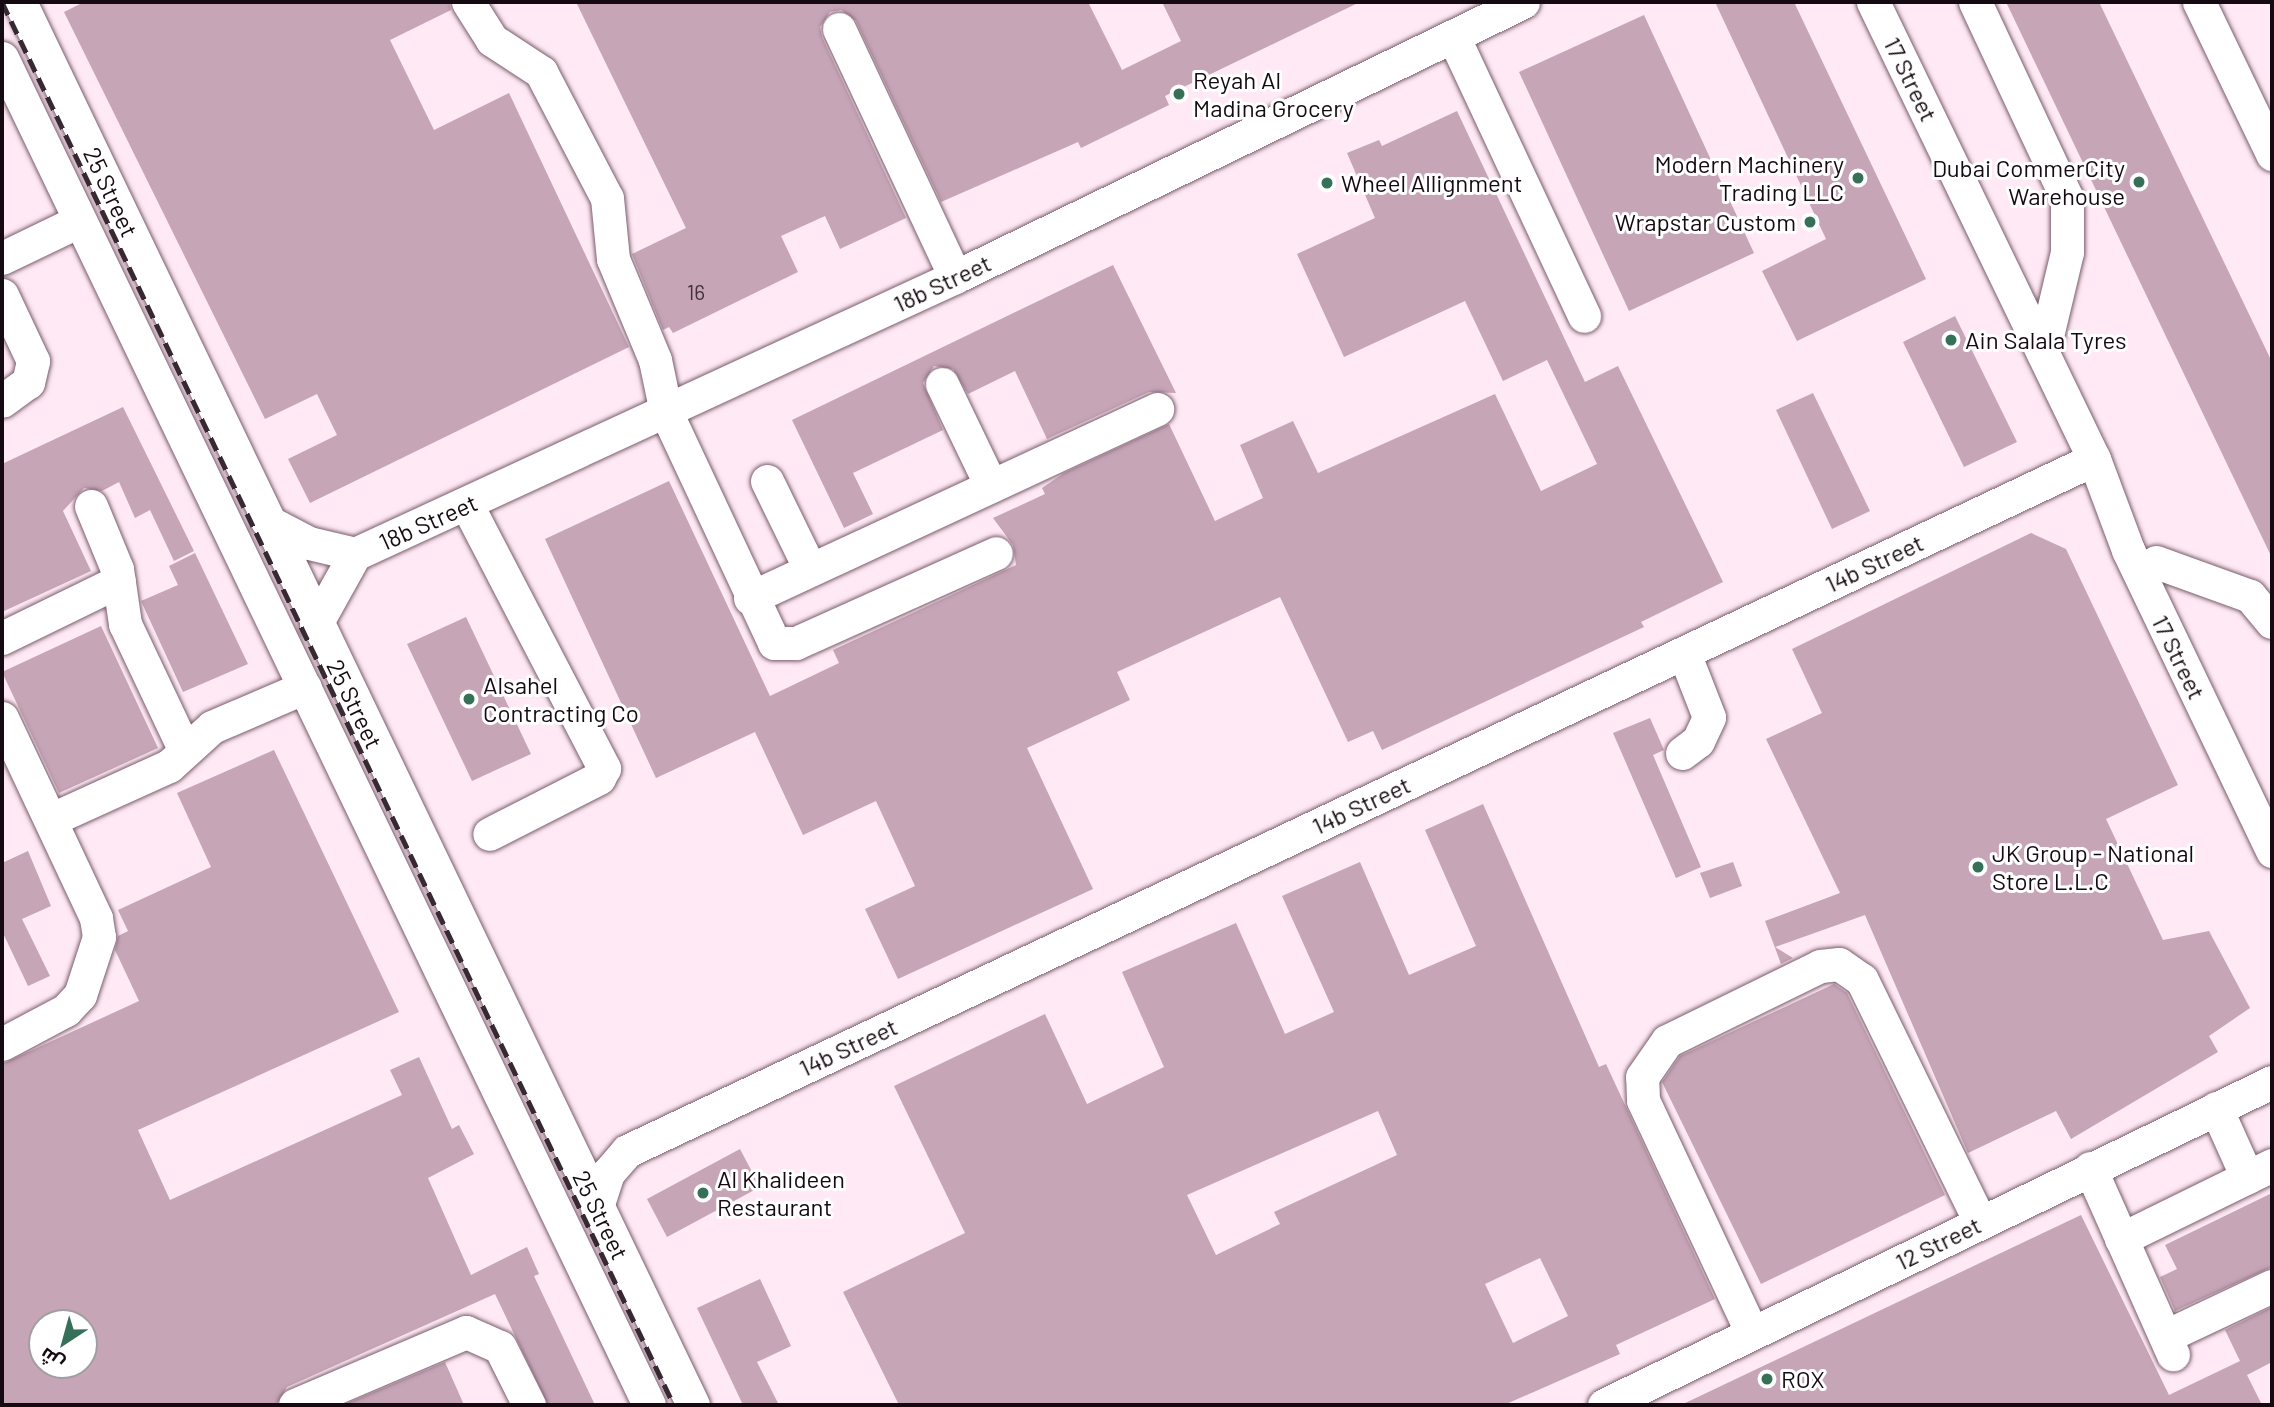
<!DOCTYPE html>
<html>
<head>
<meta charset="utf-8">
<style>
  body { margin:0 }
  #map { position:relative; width:2274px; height:1407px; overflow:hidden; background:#fee9f4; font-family:Barlow,Cairo,sans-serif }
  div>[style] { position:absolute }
  .building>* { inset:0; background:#c6a5b7 }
  .roads { filter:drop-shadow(0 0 2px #7a5c6c) drop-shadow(0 0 2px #7a5c6c) }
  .minor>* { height:33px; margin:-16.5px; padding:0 16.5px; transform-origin:16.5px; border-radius:16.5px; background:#fff }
  .rail>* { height:5px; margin-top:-2.5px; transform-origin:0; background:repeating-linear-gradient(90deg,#362931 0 14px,transparent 0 21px) }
  .dots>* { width:19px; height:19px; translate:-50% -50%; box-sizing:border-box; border:4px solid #fff; border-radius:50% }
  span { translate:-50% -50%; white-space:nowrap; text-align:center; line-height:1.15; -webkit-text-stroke:6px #fff; paint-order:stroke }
  .number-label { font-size:21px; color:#41313a }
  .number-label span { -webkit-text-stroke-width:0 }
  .street-label { font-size:24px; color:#150a11 }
  .poi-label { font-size:24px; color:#150a11 }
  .left { translate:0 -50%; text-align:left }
  .right { translate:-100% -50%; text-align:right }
  .frame { position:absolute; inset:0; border:4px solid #150a11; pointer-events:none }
  .north { position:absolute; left:28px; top:1309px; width:70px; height:70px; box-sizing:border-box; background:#fff; border:2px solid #a19da0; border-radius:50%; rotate:216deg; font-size:19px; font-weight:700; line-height:28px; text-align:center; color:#150a11 }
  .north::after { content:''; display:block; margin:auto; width:24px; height:32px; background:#377059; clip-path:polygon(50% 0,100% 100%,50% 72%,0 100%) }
</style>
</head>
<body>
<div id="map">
  <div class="building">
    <div style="clip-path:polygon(84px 2px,449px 2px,451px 10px,390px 40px,434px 130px,509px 93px,629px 347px,310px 503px,288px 459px,337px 435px,317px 394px,265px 419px,64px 12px)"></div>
    <div style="clip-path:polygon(576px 2px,1088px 2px,1122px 70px,1181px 41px,1162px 2px,1360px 2px,1165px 96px,1169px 105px,1081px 148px,1078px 142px,941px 202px,856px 21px,841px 10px,830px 12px,820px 27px,822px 37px,906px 218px,840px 249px,825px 216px,781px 236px,798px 272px,673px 333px,669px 327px,663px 330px,632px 254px,686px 228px)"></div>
    <div style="clip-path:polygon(1715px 2px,1794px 2px,1926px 279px,1797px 341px,1762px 271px,1826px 239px)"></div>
    <div style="clip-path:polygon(2006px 2px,2099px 2px,2272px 362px,2272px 558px)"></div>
    <div style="clip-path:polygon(1644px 15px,1754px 253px,1629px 311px,1519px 72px)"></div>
    <div style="clip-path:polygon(1457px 111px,1585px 382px,1618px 366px,1723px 582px,1641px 622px,1644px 627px,1382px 750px,1373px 731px,1348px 742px,1280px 597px,1117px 672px,1130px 700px,1027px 748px,1093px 889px,898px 979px,865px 909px,915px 886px,876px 801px,803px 835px,755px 732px,656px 778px,545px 539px,669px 481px,770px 696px,839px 663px,833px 650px,1016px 565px,1013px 545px,993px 518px,1045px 494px,1042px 488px,1064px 473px,1169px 424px,1215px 521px,1263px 498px,1240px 445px,1293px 421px,1318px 473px,1495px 394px,1541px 491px,1597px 464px,1547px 360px,1503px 381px,1465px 301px,1344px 357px,1297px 254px,1375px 218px,1347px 153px,1379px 140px,1382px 146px)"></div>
    <div style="clip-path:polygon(1113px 265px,1176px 393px,1149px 392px,1047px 439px,1015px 371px,968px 394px,953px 369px,934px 366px,923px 383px,943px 430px,853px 473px,873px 514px,844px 528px,792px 420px)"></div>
    <div style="clip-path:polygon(1955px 316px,2017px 442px,1964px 467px,1903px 342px)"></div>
    <div style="clip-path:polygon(1813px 393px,1870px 511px,1832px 529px,1776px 410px)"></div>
    <div style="clip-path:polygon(123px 407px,194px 551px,174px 561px,150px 510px,135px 518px,119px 482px,102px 491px,84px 488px,63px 511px,91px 571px,2px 612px,2px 464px)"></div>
    <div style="clip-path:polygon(2031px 533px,2066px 549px,2178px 785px,2106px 819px,2163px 940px,2209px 931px,2250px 1008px,2209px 1036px,2218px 1052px,2071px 1139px,2056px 1111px,1968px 1153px,1865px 915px,1775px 947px,1793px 958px,1781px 964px,1765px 921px,1840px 893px,1766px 739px,1822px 713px,1792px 649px)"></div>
    <div style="clip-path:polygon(195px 553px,248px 664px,183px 692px,141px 601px,178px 585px,169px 566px)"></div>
    <div style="clip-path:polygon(466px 617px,531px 754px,472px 781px,407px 644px)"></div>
    <div style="clip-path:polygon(101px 626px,158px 748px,59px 793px,2px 672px)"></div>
    <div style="clip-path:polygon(1650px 718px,1664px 750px,1653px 755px,1701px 867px,1676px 878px,1613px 733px)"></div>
    <div style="clip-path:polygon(evenodd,274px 750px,399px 1012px,138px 1130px,170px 1200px,402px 1095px,390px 1070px,419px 1057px,452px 1129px,459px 1125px,474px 1154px,428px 1178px,471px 1275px,527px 1247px,539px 1274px,534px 1276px,595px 1405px,548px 1405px,495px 1294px,287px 1387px,276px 1405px,2px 1405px,2px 1064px,139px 1001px,115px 950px,118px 936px,128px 931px,118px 910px,211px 867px,177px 793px,274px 750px,42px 1323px,84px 1323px,84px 1365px,42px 1365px,42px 1323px)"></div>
    <div style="clip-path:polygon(evenodd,1483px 804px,1599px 1067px,1606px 1064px,1715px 1299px,1616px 1345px,1620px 1354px,1504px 1405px,899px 1405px,843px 1292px,965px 1233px,894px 1086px,1045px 1014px,1087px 1104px,1164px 1067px,1122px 972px,1236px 923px,1285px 1034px,1334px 1012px,1282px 896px,1360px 862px,1409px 975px,1476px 946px,1425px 830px,1483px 804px,1378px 1111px,1397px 1155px,1274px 1212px,1280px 1224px,1216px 1255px,1187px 1195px,1378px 1111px,1483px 804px,1540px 1258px,1568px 1316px,1513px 1343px,1485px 1284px,1540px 1258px)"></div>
    <div style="clip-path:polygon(28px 851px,51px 906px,22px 919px,50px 976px,28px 986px,2px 931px,2px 863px)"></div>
    <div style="clip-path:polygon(1733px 862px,1742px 886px,1710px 898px,1700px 873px)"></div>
    <div style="clip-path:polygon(1834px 984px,1847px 993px,1945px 1195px,1761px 1284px,1662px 1082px,1680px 1056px)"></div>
    <div style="clip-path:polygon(740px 1149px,760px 1187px,667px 1237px,647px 1199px)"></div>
    <div style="clip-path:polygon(2272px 1193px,2272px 1267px,2175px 1311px,2160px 1277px,2177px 1269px,2165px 1245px)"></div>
    <div style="clip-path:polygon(2081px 1215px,2169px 1395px,2240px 1361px,2225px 1330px,2272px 1307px,2272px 1362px,2247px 1375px,2262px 1405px,1681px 1405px)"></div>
    <div style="clip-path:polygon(760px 1279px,791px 1346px,757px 1362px,779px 1405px,743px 1405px,697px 1308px)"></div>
    <div style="clip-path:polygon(445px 1362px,464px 1405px,343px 1405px)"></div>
  </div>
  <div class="roads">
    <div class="minor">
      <div style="left:20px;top:2px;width:1556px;rotate:64.37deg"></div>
      <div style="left:468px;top:2px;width:45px;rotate:57.7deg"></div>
      <div style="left:492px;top:40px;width:59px;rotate:33.1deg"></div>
      <div style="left:541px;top:72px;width:142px;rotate:62.4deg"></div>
      <div style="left:607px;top:198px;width:61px;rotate:84.4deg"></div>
      <div style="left:613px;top:259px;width:109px;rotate:67.4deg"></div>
      <div style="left:655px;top:360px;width:53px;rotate:78.1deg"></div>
      <div style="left:666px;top:412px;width:255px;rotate:64.9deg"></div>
      <div style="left:774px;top:643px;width:22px"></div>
      <div style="left:796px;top:643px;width:219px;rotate:-24.2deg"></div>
      <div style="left:1873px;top:2px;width:508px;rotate:64.19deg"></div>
      <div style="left:2094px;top:459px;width:97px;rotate:69.5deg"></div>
      <div style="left:2128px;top:550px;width:334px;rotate:64.4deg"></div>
      <div style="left:1975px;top:2px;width:217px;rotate:64.9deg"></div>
      <div style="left:2067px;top:198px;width:54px;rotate:90deg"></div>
      <div style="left:2067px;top:252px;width:104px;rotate:103.4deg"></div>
      <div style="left:2199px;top:2px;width:169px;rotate:64.3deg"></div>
      <div style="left:839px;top:29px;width:274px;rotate:64.9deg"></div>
      <div style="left:1453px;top:36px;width:309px;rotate:64.9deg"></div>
      <div style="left:2px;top:58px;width:1494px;rotate:64.34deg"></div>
      <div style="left:2px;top:258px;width:85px;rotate:-25.7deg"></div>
      <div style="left:2px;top:295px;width:73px;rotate:64.8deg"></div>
      <div style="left:33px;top:361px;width:22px;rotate:103deg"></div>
      <div style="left:28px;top:382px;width:32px;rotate:144deg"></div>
      <div style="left:942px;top:384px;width:113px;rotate:64.3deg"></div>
      <div style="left:767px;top:481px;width:98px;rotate:64deg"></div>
      <div style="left:467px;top:505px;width:297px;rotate:62.5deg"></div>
      <div style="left:604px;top:768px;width:11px;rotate:117deg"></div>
      <div style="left:599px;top:778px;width:123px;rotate:153deg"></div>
      <div style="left:91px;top:506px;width:68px;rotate:67.6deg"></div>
      <div style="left:117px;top:569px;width:56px;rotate:81.7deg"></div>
      <div style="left:125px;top:624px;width:140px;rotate:64.7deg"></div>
      <div style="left:267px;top:521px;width:47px;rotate:27.6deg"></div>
      <div style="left:309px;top:543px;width:47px;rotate:13.4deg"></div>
      <div style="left:2156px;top:562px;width:100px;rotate:19.9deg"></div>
      <div style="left:2250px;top:596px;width:34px;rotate:50deg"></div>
      <div style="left:750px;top:598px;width:449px;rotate:-24.9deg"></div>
      <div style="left:316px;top:624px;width:80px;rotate:-60.9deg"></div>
      <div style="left:355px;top:554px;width:661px;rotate:-24.78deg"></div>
      <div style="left:955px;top:277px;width:631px;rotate:-25.83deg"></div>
      <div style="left:2px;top:638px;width:130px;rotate:-26deg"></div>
      <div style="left:2px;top:718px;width:221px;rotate:64.8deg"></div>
      <div style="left:96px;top:918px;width:19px;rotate:81deg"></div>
      <div style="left:99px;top:937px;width:61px;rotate:108.1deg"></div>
      <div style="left:80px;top:995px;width:21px;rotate:133deg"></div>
      <div style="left:66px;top:1010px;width:72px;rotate:152deg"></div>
      <div style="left:1682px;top:753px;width:20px;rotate:-37deg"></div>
      <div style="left:1698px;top:741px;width:26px;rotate:-65deg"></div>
      <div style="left:1709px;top:717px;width:69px;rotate:-111.3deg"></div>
      <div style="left:52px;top:819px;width:128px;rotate:-24.4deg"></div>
      <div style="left:169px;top:766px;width:58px;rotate:-42.2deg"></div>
      <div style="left:212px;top:727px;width:101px;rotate:-23.3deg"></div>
      <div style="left:2216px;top:1108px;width:76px;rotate:65.8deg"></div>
      <div style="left:2090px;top:1168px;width:204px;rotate:66deg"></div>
      <div style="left:597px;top:1207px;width:36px;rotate:-72deg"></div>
      <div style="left:608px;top:1173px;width:29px;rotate:-49deg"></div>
      <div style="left:627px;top:1151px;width:1622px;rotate:-25.25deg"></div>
      <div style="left:2121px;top:1239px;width:168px;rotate:-26.1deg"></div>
      <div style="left:1752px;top:1333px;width:257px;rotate:-115.1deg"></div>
      <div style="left:1643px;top:1100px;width:23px;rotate:-92deg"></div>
      <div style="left:1642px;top:1077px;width:44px;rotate:-55.2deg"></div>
      <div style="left:1667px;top:1041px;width:170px;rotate:-26.1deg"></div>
      <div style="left:1820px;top:966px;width:19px;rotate:-6deg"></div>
      <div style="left:1839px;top:964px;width:28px;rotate:35deg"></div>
      <div style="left:1862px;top:980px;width:269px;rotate:64deg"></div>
      <div style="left:2166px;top:1336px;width:117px;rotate:-25.3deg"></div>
      <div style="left:295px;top:1405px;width:186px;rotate:-23.1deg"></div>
      <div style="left:466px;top:1332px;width:37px;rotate:24deg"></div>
      <div style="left:500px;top:1347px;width:65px;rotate:63.4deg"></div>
      <div style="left:1604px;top:1405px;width:742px;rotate:-25.81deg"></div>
    </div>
  </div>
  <div class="rail">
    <div style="left:2px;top:2px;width:1556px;rotate:64.41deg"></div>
  </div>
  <div class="dots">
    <div style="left:1179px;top:94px;background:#377059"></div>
    <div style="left:1858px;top:178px;background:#377059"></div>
    <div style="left:2139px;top:182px;background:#377059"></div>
    <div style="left:1327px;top:183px;background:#377059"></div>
    <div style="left:1810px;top:222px;background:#377059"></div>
    <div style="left:1951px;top:340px;background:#377059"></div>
    <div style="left:469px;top:699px;background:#377059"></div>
    <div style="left:1978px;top:867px;background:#377059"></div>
    <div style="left:703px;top:1193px;background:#377059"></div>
    <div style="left:1767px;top:1379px;background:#377059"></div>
  </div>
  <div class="number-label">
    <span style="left:696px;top:292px">16</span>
  </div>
  <div class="street-label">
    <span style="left:1911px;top:79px;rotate:64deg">17 Street</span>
    <span style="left:111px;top:192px;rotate:65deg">25 Street</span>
    <span style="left:942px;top:283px;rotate:-25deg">18b Street</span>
    <span style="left:428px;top:522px;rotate:-24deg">18b Street</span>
    <span style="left:1874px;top:563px;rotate:-25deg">14b Street</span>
    <span style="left:2179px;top:657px;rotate:64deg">17 Street</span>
    <span style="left:355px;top:704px;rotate:64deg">25 Street</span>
    <span style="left:1361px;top:805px;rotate:-25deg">14b Street</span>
    <span style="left:848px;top:1047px;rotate:-25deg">14b Street</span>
    <span style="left:601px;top:1215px;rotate:64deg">25 Street</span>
    <span style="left:1938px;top:1243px;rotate:-26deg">12 Street</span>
  </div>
  <div class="poi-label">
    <span class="left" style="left:1193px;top:94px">Reyah Al<br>Madina Grocery</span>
    <span class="right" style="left:1844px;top:178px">Modern Machinery<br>Trading LLC</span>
    <span class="right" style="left:2125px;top:182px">Dubai CommerCity<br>Warehouse</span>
    <span class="left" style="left:1341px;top:183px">Wheel Allignment</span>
    <span class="right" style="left:1796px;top:222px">Wrapstar Custom</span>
    <span class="left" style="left:1965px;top:340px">Ain Salala Tyres</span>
    <span class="left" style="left:483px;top:699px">Alsahel<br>Contracting Co</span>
    <span class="left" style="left:1992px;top:867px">JK Group - National<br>Store L.L.C</span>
    <span class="left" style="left:717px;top:1193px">Al Khalideen<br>Restaurant</span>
    <span class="left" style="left:1781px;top:1379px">ROX</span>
  </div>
  <div class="frame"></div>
  <div class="north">ش</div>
</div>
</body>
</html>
